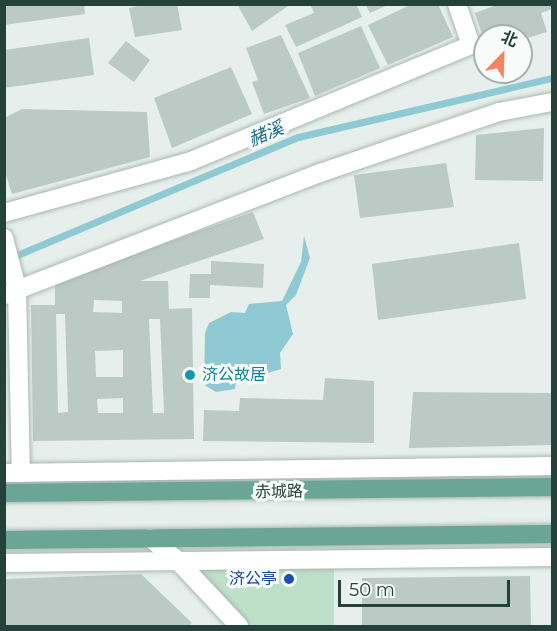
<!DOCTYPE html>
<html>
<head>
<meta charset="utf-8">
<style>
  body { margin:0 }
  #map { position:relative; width:557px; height:631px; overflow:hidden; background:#e6efeb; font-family:Montserrat,"Noto Sans SC",sans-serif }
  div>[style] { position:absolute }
  .green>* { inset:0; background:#bfe0c8 }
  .water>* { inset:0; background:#8ec9d4 }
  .stream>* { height:7px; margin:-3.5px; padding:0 3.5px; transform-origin:3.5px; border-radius:3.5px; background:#8ec9d4 }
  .building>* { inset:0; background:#bbcac4 }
  .roads { filter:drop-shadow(0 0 2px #a8b8b2) drop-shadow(0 0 2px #a8b8b2) }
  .minor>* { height:18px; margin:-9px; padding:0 9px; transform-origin:9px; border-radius:9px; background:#fff }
  .major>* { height:18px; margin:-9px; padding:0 9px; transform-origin:9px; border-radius:9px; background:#6aa596 }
  .dots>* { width:16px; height:16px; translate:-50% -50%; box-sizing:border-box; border:3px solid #f7fbf9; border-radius:50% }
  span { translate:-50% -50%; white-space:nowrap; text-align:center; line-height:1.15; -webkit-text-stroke:6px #f7fbf9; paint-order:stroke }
  .culture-label { font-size:16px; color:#0d838f }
  .left { translate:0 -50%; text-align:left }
  .street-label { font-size:16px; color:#24423a }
  .transit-label { font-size:16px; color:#164399 }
  .right { translate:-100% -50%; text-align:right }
  .water-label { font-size:18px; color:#1c6f80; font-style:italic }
  .frame { position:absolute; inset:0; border:6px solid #24423a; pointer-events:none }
  .north { position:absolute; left:473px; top:24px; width:60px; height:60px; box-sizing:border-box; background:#f7fbf9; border:2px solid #a3b1ad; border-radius:50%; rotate:23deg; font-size:16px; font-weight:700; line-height:24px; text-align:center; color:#24423a }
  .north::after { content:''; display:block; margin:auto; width:21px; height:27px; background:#f4845f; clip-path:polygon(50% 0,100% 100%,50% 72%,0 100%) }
  .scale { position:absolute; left:338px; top:580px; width:172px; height:27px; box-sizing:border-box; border:3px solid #24423a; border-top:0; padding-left:8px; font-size:18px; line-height:21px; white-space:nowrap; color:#24423a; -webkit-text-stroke:4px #f7fbf9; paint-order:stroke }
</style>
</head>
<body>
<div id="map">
  <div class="green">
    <div style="clip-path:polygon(334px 559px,334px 626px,239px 626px,178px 561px)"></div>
  </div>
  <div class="water">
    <div style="clip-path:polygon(304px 236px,310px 258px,296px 295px,286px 305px,293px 334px,280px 353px,281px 369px,264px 374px,256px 370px,237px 376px,235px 389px,216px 392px,204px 385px,205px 333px,209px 323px,231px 312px,245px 313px,249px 304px,282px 301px,301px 262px)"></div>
  </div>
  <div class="stream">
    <div style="left:10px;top:258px;width:312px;rotate:-22.8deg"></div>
    <div style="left:298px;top:137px;width:261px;rotate:-13.1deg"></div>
  </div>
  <div class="building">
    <div style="clip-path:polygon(4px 4px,84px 4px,85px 14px,4px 25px)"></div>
    <div style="clip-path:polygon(146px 4px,177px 4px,182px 30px,135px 37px,129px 8px)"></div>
    <div style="clip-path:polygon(237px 4px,291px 4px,252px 31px)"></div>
    <div style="clip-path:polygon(315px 4px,356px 4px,362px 17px,296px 47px,285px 25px,314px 13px,311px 6px)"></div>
    <div style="clip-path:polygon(365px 4px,390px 4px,370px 13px)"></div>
    <div style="clip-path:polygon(412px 4px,438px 4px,453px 37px,388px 65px,368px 25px)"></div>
    <div style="clip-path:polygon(499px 4px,552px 4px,552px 9px,541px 13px,547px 32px,521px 40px,521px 36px,485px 36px,485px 43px,475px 13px)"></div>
    <div style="clip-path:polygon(361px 26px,380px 68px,315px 96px,298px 53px)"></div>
    <div style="clip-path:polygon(281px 35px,310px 98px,264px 114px,252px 82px,258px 80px,246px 48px)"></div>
    <div style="clip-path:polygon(89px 38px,94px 75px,4px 88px,4px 50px)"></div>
    <div style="clip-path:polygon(126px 41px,150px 60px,134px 82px,108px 63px)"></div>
    <div style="clip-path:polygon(231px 67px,252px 114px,172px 148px,154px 98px)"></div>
    <div style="clip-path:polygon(22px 109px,147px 112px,150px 157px,12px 194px,4px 169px,4px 118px)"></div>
    <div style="clip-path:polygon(544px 128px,543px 181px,475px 180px,476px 135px)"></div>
    <div style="clip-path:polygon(446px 163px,454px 207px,360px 218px,354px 175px)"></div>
    <div style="clip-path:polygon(evenodd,253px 212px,264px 239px,140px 281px,168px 281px,169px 309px,192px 308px,194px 439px,33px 441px,31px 305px,55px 305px,55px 282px,253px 212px,94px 300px,122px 301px,122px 313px,93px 312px,94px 300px,253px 212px,56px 314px,65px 314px,68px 412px,58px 413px,56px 314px,253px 212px,149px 319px,160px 319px,164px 413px,153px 413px,149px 319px,253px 212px,123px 350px,123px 377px,96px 377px,95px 351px,123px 350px,253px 212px,123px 398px,123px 413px,98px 413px,97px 399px,123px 398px)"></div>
    <div style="clip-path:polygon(519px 243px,526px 299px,378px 320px,372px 264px)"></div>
    <div style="clip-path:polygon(211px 261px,264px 264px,263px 288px,210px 285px,210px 298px,189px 298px,190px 274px,211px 274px)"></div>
    <div style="clip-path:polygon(325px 378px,374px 381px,374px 443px,203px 441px,204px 410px,239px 411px,240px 398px,323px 400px)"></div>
    <div style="clip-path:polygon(413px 392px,552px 393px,552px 445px,409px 448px)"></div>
    <div style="clip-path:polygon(141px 574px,192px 623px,188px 626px,4px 626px,4px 579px)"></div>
    <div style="clip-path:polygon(530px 576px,531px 626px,362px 626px,362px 578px)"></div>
  </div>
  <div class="roads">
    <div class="minor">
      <div style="left:4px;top:213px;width:194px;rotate:-15.5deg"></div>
      <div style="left:191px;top:161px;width:303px;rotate:-22.5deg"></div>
      <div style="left:471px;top:45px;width:43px;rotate:-108.9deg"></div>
      <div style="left:4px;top:238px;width:52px;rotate:75.4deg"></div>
      <div style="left:17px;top:288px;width:185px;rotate:88.8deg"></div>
      <div style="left:4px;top:295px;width:339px;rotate:-21.1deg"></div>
      <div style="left:320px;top:173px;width:189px;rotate:-18.8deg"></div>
      <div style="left:499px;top:112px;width:54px;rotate:-10.7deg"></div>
      <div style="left:4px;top:473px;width:548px;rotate:-0.73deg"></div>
      <div style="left:150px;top:538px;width:36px;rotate:39deg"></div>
      <div style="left:178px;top:561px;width:89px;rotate:46.8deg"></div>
      <div style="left:4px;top:563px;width:548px;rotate:-0.63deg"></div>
    </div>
    <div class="major">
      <div style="left:4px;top:493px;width:548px;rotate:-0.63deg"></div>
      <div style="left:4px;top:540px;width:548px;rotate:-0.63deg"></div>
    </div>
  </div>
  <div class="dots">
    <div style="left:190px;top:375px;background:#0f9aa8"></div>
    <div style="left:289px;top:579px;background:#1a4fb4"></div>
  </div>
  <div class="culture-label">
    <span class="left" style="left:202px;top:375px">济公故居</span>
  </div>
  <div class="street-label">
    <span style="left:279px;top:492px;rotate:-1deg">赤城路</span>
  </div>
  <div class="transit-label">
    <span class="right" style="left:277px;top:579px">济公亭</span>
  </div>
  <div class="water-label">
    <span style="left:266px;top:134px;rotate:-23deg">赭溪</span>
  </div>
  <div class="frame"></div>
  <div class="north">北</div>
  <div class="scale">50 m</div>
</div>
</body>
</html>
